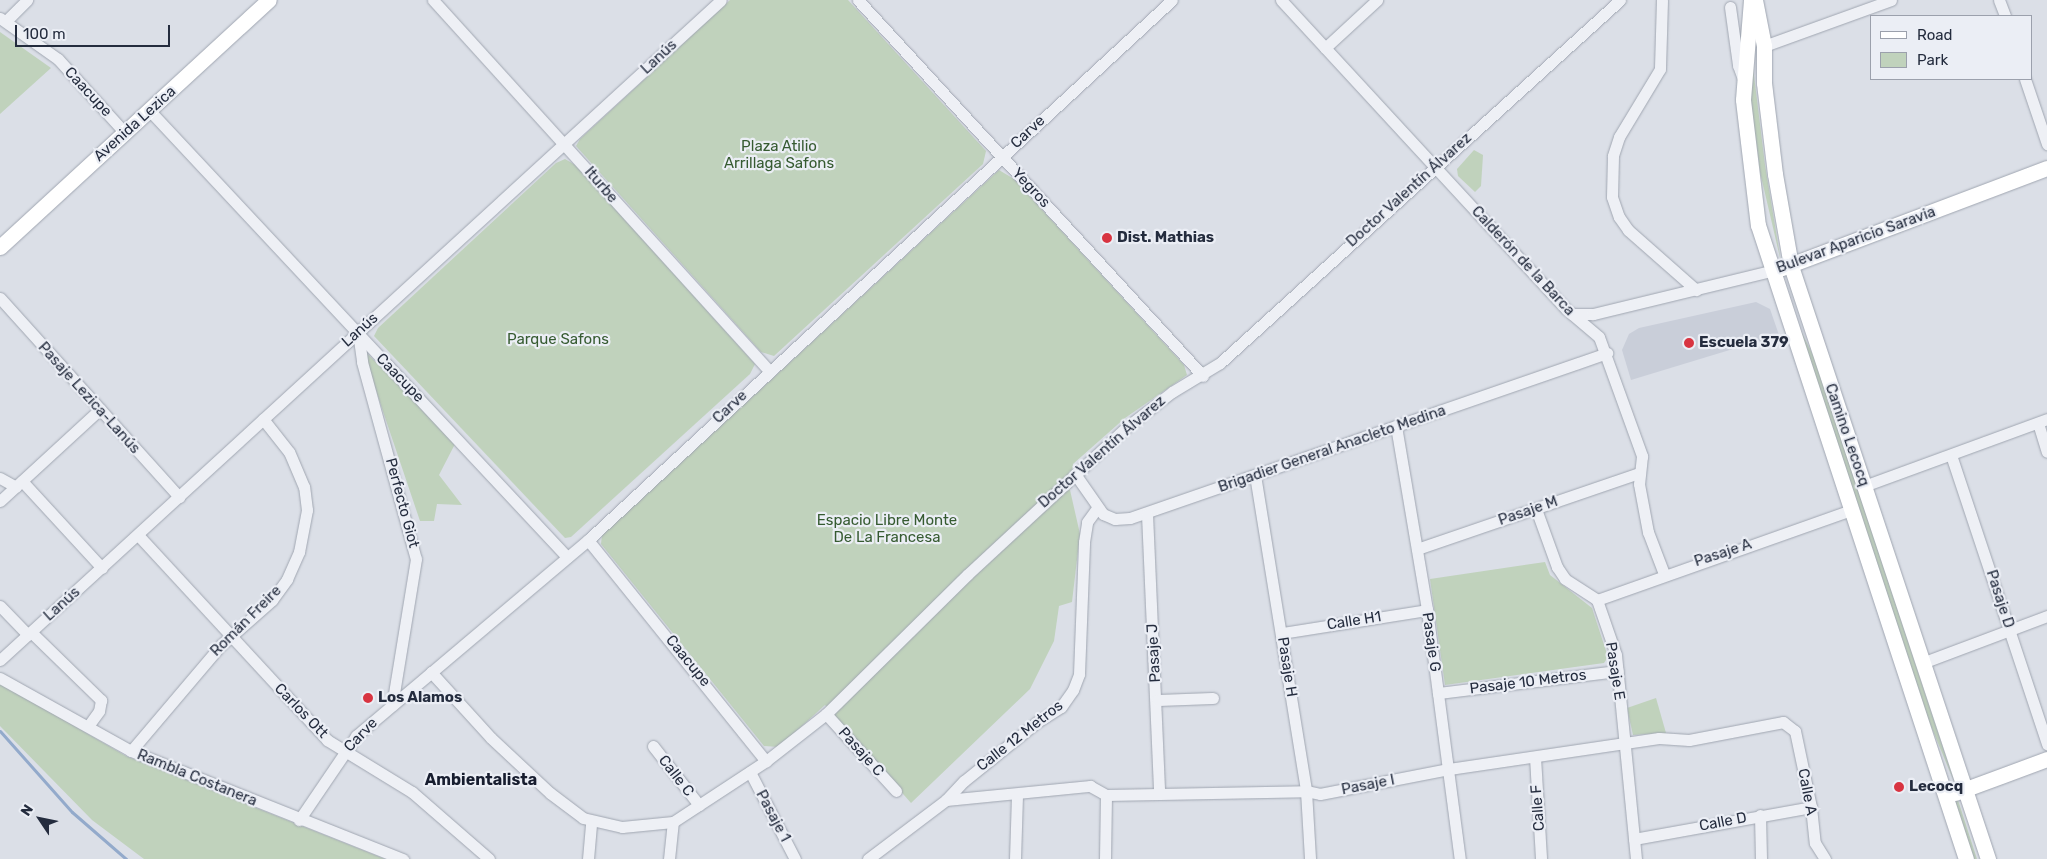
<!DOCTYPE html>
<html>
<head>
<meta charset="utf-8">
<style>
  body { margin:0 }
  #map { position:relative; width:2047px; height:859px; overflow:hidden; background:#dbdfe7; font-family:Rubik,sans-serif }
  div>[style] { position:absolute }
  .built>* { inset:0; background:#c9ced9 }
  .green>* { inset:0; background:#c0d2bc }
  .stream>* { height:3px; margin:-1.5px; padding:0 1.5px; transform-origin:1.5px; border-radius:1.5px; background:#93aacb }
  .roads { filter:drop-shadow(0 0 1px #a0a6b1) drop-shadow(0 0 1px #a0a6b1) }
  .street>* { height:11px; margin:-5.5px; padding:0 5.5px; transform-origin:5.5px; border-radius:5.5px; background:#eef0f5 }
  .secondary>* { height:15px; margin:-7.5px; padding:0 7.5px; transform-origin:7.5px; border-radius:7.5px; background:#fff }
  .dots>* { width:14px; height:14px; translate:-50% -50%; box-sizing:border-box; border:2px solid #ebeef5; border-radius:50% }
  span { translate:-50% -50%; white-space:nowrap; text-align:center; line-height:1.15; -webkit-text-stroke:4.5px #ebeef5; paint-order:stroke }
  .street-label { font-size:15px; color:#242c3e }
  .park-label { font-size:15px; color:#365b31 }
  .poi-label { font-size:15px; color:#242c3e; font-weight:700 }
  .left { translate:0 -50%; text-align:left }
  .neighbourhood-label { font-size:16px; color:#171d2f; font-weight:700 }
  .legend { position:absolute; left:1870px; top:15px; width:162px; height:65px; box-sizing:border-box; background:#ebeef5; border:1px solid #9ba0ac; margin:0; padding:6px 9px; list-style:none; font-size:15px; color:#242c3e }
  .legend li { display:flex; align-items:center; gap:10px; height:25px }
  .legend b { width:25px; border:1px solid #9ba0ac }
  .north { position:absolute; left:15px; top:794px; width:50px; height:50px; -webkit-text-stroke:4px #ebeef5; paint-order:stroke; rotate:304deg; font-size:14px; font-weight:700; line-height:20px; text-align:center; color:#242c3e }
  .north::after { content:''; display:block; margin:auto; width:18px; height:22px; background:#242c3e; clip-path:polygon(50% 0,100% 100%,50% 72%,0 100%) }
  .scale { position:absolute; left:15px; top:25px; width:155px; height:22px; box-sizing:border-box; border:2px solid #242c3e; border-top:0; padding-left:6px; font-size:15px; line-height:18px; white-space:nowrap; color:#242c3e; -webkit-text-stroke:4px #ebeef5; paint-order:stroke }
</style>
</head>
<body>
<div id="map">
  <div class="built">
    <div style="clip-path:polygon(1756px 302px,1770px 309px,1779px 335px,1631px 380px,1622px 350px,1629px 334px,1639px 328px)"></div>
  </div>
  <div class="green">
    <div style="clip-path:polygon(730px 0,848px 0,986px 151px,983px 164px,774px 356px,761px 352px,576px 146px,580px 139px)"></div>
    <div style="clip-path:polygon(0 32px,51px 68px,0 114px)"></div>
    <div style="clip-path:polygon(1751px 51px,1765px 165px,1781px 262px,1760px 172px,1748px 81px)"></div>
    <div style="clip-path:polygon(1474px 150px,1483px 155px,1481px 186px,1475px 192px,1458px 176px,1457px 169px)"></div>
    <div style="clip-path:polygon(565px 159px,577px 166px,755px 364px,750px 374px,571px 537px,565px 538px,374px 336px,378px 328px,556px 163px)"></div>
    <div style="clip-path:polygon(999px 170px,1014px 179px,1184px 365px,1187px 375px,1125px 418px,1073px 464px,1070px 490px,1080px 534px,1072px 602px,1059px 606px,1054px 641px,1030px 689px,911px 803px,825px 705px,779px 747px,764px 746px,601px 544px,602px 535px)"></div>
    <div style="clip-path:polygon(1799px 327px,1815px 359px,1955px 784px,1928px 719px)"></div>
    <div style="clip-path:polygon(367px 353px,455px 444px,439px 475px,462px 505px,437px 504px,434px 521px,420px 521px,367px 364px)"></div>
    <div style="clip-path:polygon(1545px 562px,1550px 575px,1592px 608px,1608px 657px,1604px 663px,1445px 685px,1430px 579px)"></div>
    <div style="clip-path:polygon(0 683px,126px 756px,385px 859px,144px 859px,92px 820px,0 726px)"></div>
    <div style="clip-path:polygon(1656px 698px,1666px 733px,1633px 735px,1627px 708px)"></div>
    <div style="clip-path:polygon(1958px 800px,1977px 859px,1971px 859px,1952px 802px)"></div>
  </div>
  <div class="stream">
    <div style="left:0;top:731px;width:108px;rotate:48.4deg"></div>
    <div style="left:72px;top:812px;width:72px;rotate:41deg"></div>
  </div>
  <div class="roads">
    <div class="street">
      <div style="left:433px;top:0;width:500px;rotate:47.8deg"></div>
      <div style="left:858px;top:0;width:510px;rotate:47.46deg"></div>
      <div style="left:1281px;top:0;width:420px;rotate:47.3deg"></div>
      <div style="left:1566px;top:309px;width:43px;rotate:40.3deg"></div>
      <div style="left:1599px;top:337px;width:127px;rotate:70.1deg"></div>
      <div style="left:1642px;top:456px;width:28px;rotate:96deg"></div>
      <div style="left:1639px;top:484px;width:49px;rotate:79.4deg"></div>
      <div style="left:1648px;top:532px;width:45px;rotate:69.1deg"></div>
      <div style="left:1662px;top:0;width:69px;rotate:91.7deg"></div>
      <div style="left:1660px;top:69px;width:79px;rotate:121.1deg"></div>
      <div style="left:1619px;top:137px;width:20px;rotate:108deg"></div>
      <div style="left:1613px;top:156px;width:41px;rotate:91.4deg"></div>
      <div style="left:1612px;top:197px;width:21px;rotate:71deg"></div>
      <div style="left:1619px;top:217px;width:16px;rotate:55deg"></div>
      <div style="left:1628px;top:230px;width:91px;rotate:41.4deg"></div>
      <div style="left:1999px;top:0;width:17px;rotate:69deg"></div>
      <div style="left:1730px;top:7px;width:59px;rotate:82.1deg"></div>
      <div style="left:1738px;top:65px;width:15px;rotate:70deg"></div>
      <div style="left:0;top:18px;width:71px;rotate:35.3deg"></div>
      <div style="left:58px;top:59px;width:100px;rotate:47.8deg"></div>
      <div style="left:6px;top:21px;width:30px;rotate:-45deg"></div>
      <div style="left:1764px;top:46px;width:135px;rotate:-19.9deg"></div>
      <div style="left:1325px;top:48px;width:71px;rotate:-42.7deg"></div>
      <div style="left:2025px;top:79px;width:69px;rotate:71.3deg"></div>
      <div style="left:150px;top:111px;width:611px;rotate:46.92deg"></div>
      <div style="left:0;top:298px;width:268px;rotate:48deg"></div>
      <div style="left:1572px;top:314px;width:21px"></div>
      <div style="left:1593px;top:314px;width:183px;rotate:-13.6deg"></div>
      <div style="left:358px;top:332px;width:30px;rotate:82deg"></div>
      <div style="left:362px;top:362px;width:204px;rotate:74.7deg"></div>
      <div style="left:416px;top:559px;width:148px;rotate:99.3deg"></div>
      <div style="left:2038px;top:423px;width:30px;rotate:73deg"></div>
      <div style="left:1396px;top:426px;width:187px;rotate:80.4deg"></div>
      <div style="left:1427px;top:610px;width:251px;rotate:82.5deg"></div>
      <div style="left:1951px;top:455px;width:305px;rotate:71.6deg"></div>
      <div style="left:1075px;top:474px;width:49px;rotate:55deg"></div>
      <div style="left:1103px;top:514px;width:13px;rotate:23deg"></div>
      <div style="left:1115px;top:519px;width:15px;rotate:-4deg"></div>
      <div style="left:1130px;top:518px;width:505px;rotate:-19.08deg"></div>
      <div style="left:1255px;top:475px;width:320px;rotate:80.8deg"></div>
      <div style="left:1306px;top:791px;width:68px;rotate:86.6deg"></div>
      <div style="left:0;top:478px;width:18px;rotate:29deg"></div>
      <div style="left:22px;top:481px;width:118px;rotate:47.4deg"></div>
      <div style="left:1864px;top:486px;width:195px;rotate:-20.1deg"></div>
      <div style="left:0;top:501px;width:136px;rotate:-42.6deg"></div>
      <div style="left:1536px;top:509px;width:62px;rotate:70.1deg"></div>
      <div style="left:1557px;top:567px;width:14px;rotate:56deg"></div>
      <div style="left:1565px;top:579px;width:38px;rotate:33deg"></div>
      <div style="left:1597px;top:600px;width:58px;rotate:70.9deg"></div>
      <div style="left:1616px;top:655px;width:205px;rotate:84.4deg"></div>
      <div style="left:1147px;top:514px;width:278px;rotate:87.5deg"></div>
      <div style="left:138px;top:535px;width:279px;rotate:47.3deg"></div>
      <div style="left:327px;top:740px;width:100px;rotate:31.5deg"></div>
      <div style="left:412px;top:792px;width:102px;rotate:41deg"></div>
      <div style="left:588px;top:540px;width:284px;rotate:51.2deg"></div>
      <div style="left:1417px;top:549px;width:235px;rotate:-18.9deg"></div>
      <div style="left:1597px;top:600px;width:269px;rotate:-19.5deg"></div>
      <div style="left:0;top:606px;width:40px;rotate:46deg"></div>
      <div style="left:31px;top:632px;width:98px;rotate:44.2deg"></div>
      <div style="left:101px;top:700px;width:11px;rotate:100deg"></div>
      <div style="left:99px;top:711px;width:19px;rotate:126deg"></div>
      <div style="left:1282px;top:633px;width:147px;rotate:-9deg"></div>
      <div style="left:0;top:660px;width:977px;rotate:-42.47deg"></div>
      <div style="left:1922px;top:663px;width:134px;rotate:-20.6deg"></div>
      <div style="left:431px;top:672px;width:89px;rotate:47.7deg"></div>
      <div style="left:491px;top:738px;width:81px;rotate:43deg"></div>
      <div style="left:550px;top:793px;width:41px;rotate:37.1deg"></div>
      <div style="left:583px;top:818px;width:40px;rotate:13deg"></div>
      <div style="left:622px;top:827px;width:51px;rotate:-5.6deg"></div>
      <div style="left:673px;top:822px;width:111px;rotate:-33.3deg"></div>
      <div style="left:766px;top:761px;width:76px;rotate:-38.1deg"></div>
      <div style="left:826px;top:714px;width:199px;rotate:-44.6deg"></div>
      <div style="left:968px;top:574px;width:218px;rotate:-42.8deg"></div>
      <div style="left:1128px;top:426px;width:56px;rotate:-37.7deg"></div>
      <div style="left:1172px;top:392px;width:56px;rotate:-31.1deg"></div>
      <div style="left:1220px;top:363px;width:540px;rotate:-42.22deg"></div>
      <div style="left:0;top:678px;width:150px;rotate:29.1deg"></div>
      <div style="left:131px;top:751px;width:293px;rotate:21.7deg"></div>
      <div style="left:1438px;top:693px;width:181px;rotate:-7deg"></div>
      <div style="left:1157px;top:700px;width:56px;rotate:-2deg"></div>
      <div style="left:826px;top:714px;width:104px;rotate:47.7deg"></div>
      <div style="left:653px;top:746px;width:75px;rotate:52.1deg"></div>
      <div style="left:131px;top:751px;width:139px;rotate:-49.7deg"></div>
      <div style="left:221px;top:645px;width:68px;rotate:-41.4deg"></div>
      <div style="left:272px;top:600px;width:26px;rotate:-54deg"></div>
      <div style="left:287px;top:579px;width:30px;rotate:-66deg"></div>
      <div style="left:299px;top:552px;width:43px;rotate:-79.2deg"></div>
      <div style="left:307px;top:510px;width:23px;rotate:-97deg"></div>
      <div style="left:304px;top:487px;width:38px;rotate:-113deg"></div>
      <div style="left:289px;top:452px;width:42px;rotate:-128.2deg"></div>
      <div style="left:1535px;top:757px;width:102px;rotate:86.6deg"></div>
      <div style="left:750px;top:772px;width:98px;rotate:62.7deg"></div>
      <div style="left:946px;top:800px;width:145px;rotate:-5.6deg"></div>
      <div style="left:1090px;top:786px;width:18px;rotate:29deg"></div>
      <div style="left:1106px;top:795px;width:200px;rotate:-1.1deg"></div>
      <div style="left:1306px;top:791px;width:14px;rotate:12deg"></div>
      <div style="left:1320px;top:794px;width:131px;rotate:-11deg"></div>
      <div style="left:1449px;top:769px;width:212px;rotate:-8.4deg"></div>
      <div style="left:1659px;top:738px;width:30px;rotate:4deg"></div>
      <div style="left:1689px;top:740px;width:96px;rotate:-10.8deg"></div>
      <div style="left:1783px;top:722px;width:15px;rotate:37deg"></div>
      <div style="left:1795px;top:731px;width:78px;rotate:78.1deg"></div>
      <div style="left:1811px;top:807px;width:36px;rotate:84deg"></div>
      <div style="left:1815px;top:843px;width:19px;rotate:58deg"></div>
      <div style="left:1760px;top:815px;width:44px;rotate:88.7deg"></div>
      <div style="left:299px;top:820px;width:102px;rotate:-55.8deg"></div>
      <div style="left:356px;top:736px;width:304px;rotate:-40.2deg"></div>
      <div style="left:588px;top:540px;width:795px;rotate:-42.76deg"></div>
      <div style="left:1634px;top:839px;width:180px;rotate:-10.2deg"></div>
      <div style="left:588px;top:859px;width:37px;rotate:-85deg"></div>
      <div style="left:669px;top:859px;width:37px;rotate:-84deg"></div>
      <div style="left:868px;top:859px;width:98px;rotate:-37.1deg"></div>
      <div style="left:946px;top:800px;width:26px;rotate:-47deg"></div>
      <div style="left:964px;top:781px;width:94px;rotate:-38.9deg"></div>
      <div style="left:1037px;top:722px;width:28px;rotate:-32deg"></div>
      <div style="left:1061px;top:707px;width:21px;rotate:-55deg"></div>
      <div style="left:1073px;top:690px;width:17px;rotate:-69deg"></div>
      <div style="left:1079px;top:674px;width:132px;rotate:-87.8deg"></div>
      <div style="left:1084px;top:542px;width:20px;rotate:-81deg"></div>
      <div style="left:1087px;top:522px;width:17px;rotate:-54deg"></div>
      <div style="left:1015px;top:859px;width:64px;rotate:-88.2deg"></div>
      <div style="left:1105px;top:859px;width:64px;rotate:-89.1deg"></div>
    </div>
    <div class="secondary">
      <div style="left:1751px;top:0;width:100px;rotate:94.6deg"></div>
      <div style="left:1743px;top:100px;width:126px;rotate:83.2deg"></div>
      <div style="left:1758px;top:225px;width:667px;rotate:71.84deg"></div>
      <div style="left:1755px;top:0;width:47px;rotate:78.9deg"></div>
      <div style="left:1764px;top:46px;width:37px;rotate:90deg"></div>
      <div style="left:1764px;top:83px;width:92px;rotate:83.1deg"></div>
      <div style="left:1775px;top:174px;width:93px;rotate:80.1deg"></div>
      <div style="left:1791px;top:266px;width:625px;rotate:71.62deg"></div>
      <div style="left:0;top:247px;width:365px;rotate:-42.6deg"></div>
      <div style="left:1782px;top:268px;width:283px;rotate:-20.7deg"></div>
      <div style="left:1955px;top:793px;width:98px;rotate:-20.3deg"></div>
    </div>
  </div>
  <div class="dots">
    <div style="left:1107px;top:238px;background:#d83441"></div>
    <div style="left:1689px;top:343px;background:#d83441"></div>
    <div style="left:368px;top:698px;background:#d83441"></div>
    <div style="left:1899px;top:787px;background:#d83441"></div>
  </div>
  <div class="street-label">
    <span style="left:659px;top:57px;rotate:-43deg">Lanús</span>
    <span style="left:88px;top:92px;rotate:47deg">Caacupe</span>
    <span style="left:135px;top:124px;rotate:-42deg">Avenida Lezica</span>
    <span style="left:1028px;top:132px;rotate:-43deg">Carve</span>
    <span style="left:601px;top:185px;rotate:49deg">Iturbe</span>
    <span style="left:1031px;top:188px;rotate:47deg">Yegros</span>
    <span style="left:1409px;top:190px;rotate:-42deg">Doctor Valentín Álvarez</span>
    <span style="left:1856px;top:240px;rotate:-20deg">Bulevar Aparicio Saravia</span>
    <span style="left:1523px;top:261px;rotate:47deg">Calderón de la Barca</span>
    <span style="left:360px;top:330px;rotate:-42deg">Lanús</span>
    <span style="left:400px;top:378px;rotate:46deg">Caacupe</span>
    <span style="left:89px;top:398px;rotate:48deg">Pasaje Lezica-Lanús</span>
    <span style="left:730px;top:407px;rotate:-43deg">Carve</span>
    <span style="left:1847px;top:435px;rotate:71deg">Camino Lecocq</span>
    <span style="left:1332px;top:449px;rotate:-19deg">Brigadier General Anacleto Medina</span>
    <span style="left:1102px;top:452px;rotate:-41deg">Doctor Valentín Álvarez</span>
    <span style="left:402px;top:503px;rotate:75deg">Perfecto Giot</span>
    <span style="left:1528px;top:511px;rotate:-19deg">Pasaje M</span>
    <span style="left:1723px;top:553px;rotate:-18deg">Pasaje A</span>
    <span style="left:2000px;top:599px;rotate:72deg">Pasaje D</span>
    <span style="left:62px;top:604px;rotate:-42deg">Lanús</span>
    <span style="left:246px;top:621px;rotate:-45deg">Román Freire</span>
    <span style="left:1354px;top:621px;rotate:-9deg">Calle H1</span>
    <span style="left:1431px;top:642px;rotate:82deg">Pasaje G</span>
    <span style="left:1154px;top:653px;rotate:-93deg">Pasaje J</span>
    <span style="left:688px;top:661px;rotate:51deg">Caacupe</span>
    <span style="left:1287px;top:667px;rotate:81deg">Pasaje H</span>
    <span style="left:1615px;top:671px;rotate:81deg">Pasaje E</span>
    <span style="left:1528px;top:682px;rotate:-7deg">Pasaje 10 Metros</span>
    <span style="left:301px;top:711px;rotate:46deg">Carlos Ott</span>
    <span style="left:361px;top:735px;rotate:-46deg">Carve</span>
    <span style="left:1020px;top:736px;rotate:-38deg">Calle 12 Metros</span>
    <span style="left:861px;top:752px;rotate:48deg">Pasaje C</span>
    <span style="left:676px;top:776px;rotate:52deg">Calle C</span>
    <span style="left:197px;top:778px;rotate:22deg">Rambla Costanera</span>
    <span style="left:1368px;top:785px;rotate:-11deg">Pasaje I</span>
    <span style="left:1807px;top:792px;rotate:79deg">Calle A</span>
    <span style="left:1538px;top:808px;rotate:-94deg">Calle F</span>
    <span style="left:773px;top:816px;rotate:62deg">Pasaje 1</span>
    <span style="left:1723px;top:822px;rotate:-11deg">Calle D</span>
  </div>
  <div class="park-label">
    <span style="left:779px;top:155px">Plaza Atilio<br>Arrillaga Safons</span>
    <span style="left:558px;top:340px">Parque Safons</span>
    <span style="left:887px;top:529px">Espacio Libre Monte<br>De La Francesa</span>
  </div>
  <div class="poi-label">
    <span class="left" style="left:1117px;top:238px">Dist. Mathias</span>
    <span class="left" style="left:1699px;top:343px">Escuela 379</span>
    <span class="left" style="left:378px;top:698px">Los Alamos</span>
    <span class="left" style="left:1909px;top:787px">Lecocq</span>
  </div>
  <div class="neighbourhood-label">
    <span style="left:481px;top:780px">Ambientalista</span>
  </div>
  <ul class="legend">
  <li><b style="height:6px;background:#fff"></b>Road</li>
  <li><b style="height:14px;background:#c0d2bc"></b>Park</li>
  </ul>
  <div class="north">N</div>
  <div class="scale">100 m</div>
</div>
</body>
</html>
